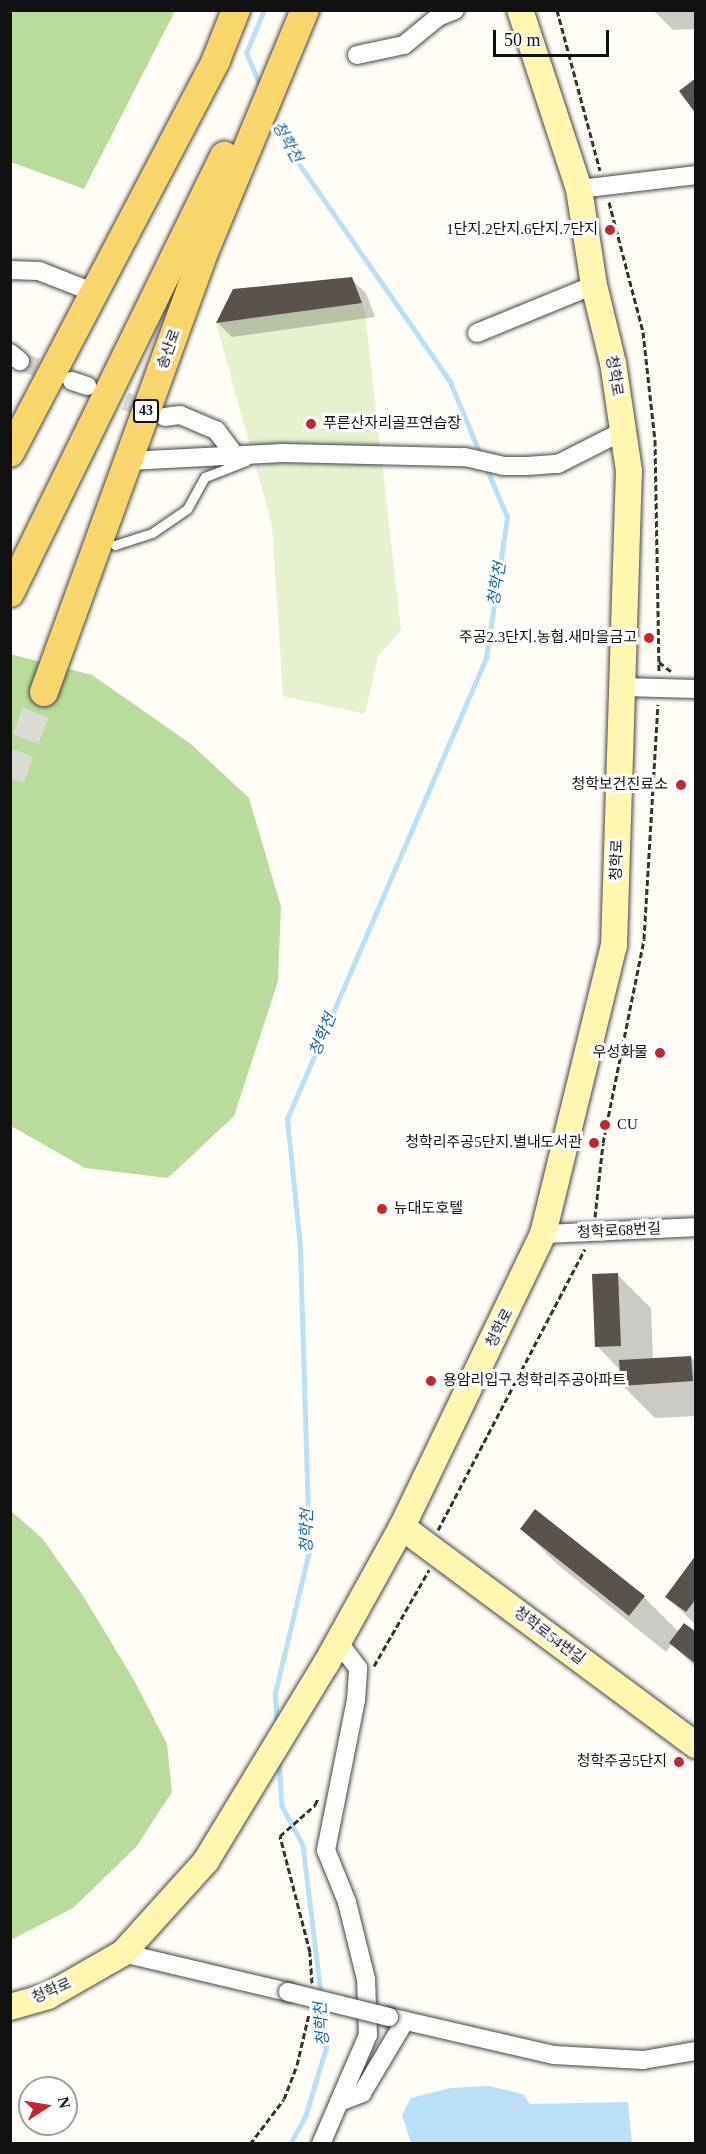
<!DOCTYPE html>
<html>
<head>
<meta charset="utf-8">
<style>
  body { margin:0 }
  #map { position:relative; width:706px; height:2154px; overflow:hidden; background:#fffdf5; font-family:"Times New Roman","Noto Sans KR",serif }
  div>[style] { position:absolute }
  .forest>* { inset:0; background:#b9dc9c }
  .pitch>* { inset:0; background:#e6f2cf }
  .water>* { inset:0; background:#b9e0f7 }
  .shadow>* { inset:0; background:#0003 }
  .stream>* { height:4.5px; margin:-2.25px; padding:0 2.25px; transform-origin:2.25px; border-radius:2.25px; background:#b9e0f7 }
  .building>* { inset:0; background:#5a524d }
  .street-tunnel>* { height:18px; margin-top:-9px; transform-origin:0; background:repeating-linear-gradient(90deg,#dbdad3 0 18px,transparent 0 27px) }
  .primary-tunnel>* { height:28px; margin-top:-14px; transform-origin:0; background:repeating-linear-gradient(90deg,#dbdad3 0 28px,transparent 0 42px) }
  .path>* { height:3px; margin-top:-1.5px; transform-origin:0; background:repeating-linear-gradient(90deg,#333 0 6px,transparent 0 9px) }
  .roads { filter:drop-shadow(0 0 2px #444) drop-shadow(0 0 2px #444) }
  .lane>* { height:9px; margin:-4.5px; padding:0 4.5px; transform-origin:4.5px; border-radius:4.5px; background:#fff }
  .street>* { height:18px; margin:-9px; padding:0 9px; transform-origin:9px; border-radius:9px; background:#fff }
  .secondary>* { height:26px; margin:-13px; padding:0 13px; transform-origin:13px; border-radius:13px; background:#fff6b0 }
  .primary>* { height:28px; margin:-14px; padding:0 14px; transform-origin:14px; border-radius:14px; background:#f9d66b }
  .bridges { filter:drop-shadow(0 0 2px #444) drop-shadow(0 0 2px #444) }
  .street-bridge>* { height:18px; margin:-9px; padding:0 9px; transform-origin:9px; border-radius:9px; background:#fff }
  .dots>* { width:16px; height:16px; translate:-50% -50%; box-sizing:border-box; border:3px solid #fff; border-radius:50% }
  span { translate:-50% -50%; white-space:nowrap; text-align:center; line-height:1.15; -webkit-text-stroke:6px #fff; paint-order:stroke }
  .shield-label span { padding:2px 4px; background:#fff; border:2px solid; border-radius:4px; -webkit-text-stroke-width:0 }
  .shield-label { font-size:14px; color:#111; font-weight:700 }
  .poi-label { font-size:15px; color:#111 }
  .right { translate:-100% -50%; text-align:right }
  .left { translate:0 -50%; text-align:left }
  .street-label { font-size:15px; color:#111 }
  .water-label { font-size:16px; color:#1768a6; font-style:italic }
  .frame { position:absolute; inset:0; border:12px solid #111; pointer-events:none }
  .north { position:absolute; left:18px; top:2076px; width:60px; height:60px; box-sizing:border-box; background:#fff; border:2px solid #a0a0a0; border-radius:50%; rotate:78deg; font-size:16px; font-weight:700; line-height:24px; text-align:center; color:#111 }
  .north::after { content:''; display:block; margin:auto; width:21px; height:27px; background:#c4262e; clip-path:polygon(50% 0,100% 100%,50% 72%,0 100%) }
  .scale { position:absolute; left:493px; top:30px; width:116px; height:27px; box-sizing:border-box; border:3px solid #111; border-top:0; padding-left:8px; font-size:18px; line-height:21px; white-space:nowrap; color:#111; -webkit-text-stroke:4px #fff; paint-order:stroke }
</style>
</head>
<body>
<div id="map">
  <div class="forest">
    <div style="clip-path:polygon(10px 11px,175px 11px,84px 189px,11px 162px)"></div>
    <div style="clip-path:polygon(10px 654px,92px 675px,191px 744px,249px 798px,281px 907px,278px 981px,234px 1116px,168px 1178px,85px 1168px,11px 1126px)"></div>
    <div style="clip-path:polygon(11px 1511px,42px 1538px,82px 1594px,134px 1680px,167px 1744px,172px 1792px,136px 1847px,73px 1908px,11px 1940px)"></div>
  </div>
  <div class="pitch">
    <div style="clip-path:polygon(352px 277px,365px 313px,401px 630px,378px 656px,365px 714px,283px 696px,272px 525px,216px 323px,233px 289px)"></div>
  </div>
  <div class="water">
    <div style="clip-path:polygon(488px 2086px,523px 2094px,530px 2104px,628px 2102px,632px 2143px,411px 2143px,402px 2115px,411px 2098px,450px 2088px)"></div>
  </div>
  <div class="shadow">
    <div style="clip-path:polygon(653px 10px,695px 10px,696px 29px,673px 30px)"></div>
    <div style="clip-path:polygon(351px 279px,366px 293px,375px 317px,232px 337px,218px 323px,234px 290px)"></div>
    <div style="clip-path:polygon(618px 1275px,651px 1308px,653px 1360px,691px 1357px,696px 1362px,696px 1416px,655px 1418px,622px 1385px,621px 1371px,597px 1346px)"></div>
    <div style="clip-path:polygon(522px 1529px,644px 1597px,679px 1632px,696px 1634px,696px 1668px,672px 1644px,666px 1652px,558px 1565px)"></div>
    <div style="clip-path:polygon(696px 1558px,696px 1625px,667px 1597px)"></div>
  </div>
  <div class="stream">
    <div style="left:261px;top:88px;width:38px;rotate:-113deg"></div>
    <div style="left:246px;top:53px;width:47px;rotate:-67.3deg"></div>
    <div style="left:272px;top:116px;width:29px;rotate:65deg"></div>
    <div style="left:284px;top:142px;width:291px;rotate:55.2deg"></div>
    <div style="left:450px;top:381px;width:80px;rotate:67.3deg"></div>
    <div style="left:277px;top:1725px;width:32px;rotate:-94deg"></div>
    <div style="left:275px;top:1693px;width:146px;rotate:-76.5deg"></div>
    <div style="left:309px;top:1551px;width:304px;rotate:-91.7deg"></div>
    <div style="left:300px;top:1247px;width:129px;rotate:-95.8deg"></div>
    <div style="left:287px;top:1119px;width:502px;rotate:-66.65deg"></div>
    <div style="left:486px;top:658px;width:143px;rotate:-81.5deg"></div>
    <div style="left:507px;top:517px;width:53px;rotate:-113.2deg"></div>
    <div style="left:279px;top:1760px;width:46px;rotate:86.3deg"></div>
    <div style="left:282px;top:1806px;width:44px;rotate:61.7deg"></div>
    <div style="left:303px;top:1845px;width:150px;rotate:83.1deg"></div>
    <div style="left:290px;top:2144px;width:31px;rotate:-61deg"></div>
    <div style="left:305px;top:2117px;width:72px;rotate:-73.1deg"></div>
    <div style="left:326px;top:2048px;width:42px;rotate:-95.4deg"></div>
  </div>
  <div class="building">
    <div style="clip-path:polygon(696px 78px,696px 114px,679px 91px)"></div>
    <div style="clip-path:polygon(352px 277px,362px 303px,216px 323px,233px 289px)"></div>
    <div style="clip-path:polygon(618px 1273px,621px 1346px,595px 1347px,592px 1274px)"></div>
    <div style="clip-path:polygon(691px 1356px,693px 1381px,621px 1386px,619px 1360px)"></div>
    <div style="clip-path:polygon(535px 1509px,645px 1596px,629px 1616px,520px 1529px)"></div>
    <div style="clip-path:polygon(696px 1555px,696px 1599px,686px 1612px,665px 1597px)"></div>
    <div style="clip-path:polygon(684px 1623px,696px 1632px,696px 1664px,669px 1643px)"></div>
  </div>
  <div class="street-tunnel">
    <div style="left:20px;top:361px;width:45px;rotate:20.9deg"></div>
    <div style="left:100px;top:391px;width:59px;rotate:21.8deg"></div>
  </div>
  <div class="primary-tunnel">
    <div style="left:10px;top:778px;width:92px;rotate:-68.4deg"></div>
  </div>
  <div class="path">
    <div style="left:557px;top:10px;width:166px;rotate:75deg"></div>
    <div style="left:609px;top:202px;width:134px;rotate:75.3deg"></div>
    <div style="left:643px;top:332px;width:109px;rotate:83.7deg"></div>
    <div style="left:655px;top:440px;width:233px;rotate:89deg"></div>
    <div style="left:659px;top:662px;width:16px;rotate:38deg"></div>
    <div style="left:595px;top:1217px;width:74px;rotate:-83.8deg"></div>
    <div style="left:603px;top:1143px;width:208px;rotate:-78.6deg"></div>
    <div style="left:644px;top:939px;width:235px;rotate:-86.6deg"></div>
    <div style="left:438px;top:1530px;width:317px;rotate:-62.4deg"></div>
    <div style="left:374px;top:1666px;width:111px;rotate:-60.2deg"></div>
    <div style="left:312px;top:1983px;width:31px;rotate:-94deg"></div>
    <div style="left:310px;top:1952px;width:120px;rotate:-104.5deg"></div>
    <div style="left:280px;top:1836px;width:47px;rotate:-41.5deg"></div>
    <div style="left:315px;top:1805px;width:8px;rotate:-67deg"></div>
    <div style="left:250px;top:2144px;width:56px;rotate:-52.9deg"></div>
    <div style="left:284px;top:2099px;width:36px;rotate:-69deg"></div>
    <div style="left:297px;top:2065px;width:52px;rotate:-76.8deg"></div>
  </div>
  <div class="roads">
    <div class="lane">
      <div style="left:115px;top:545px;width:39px;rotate:-18deg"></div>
      <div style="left:152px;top:533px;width:42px;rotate:-34.4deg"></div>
      <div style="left:187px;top:509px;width:37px;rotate:-61deg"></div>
      <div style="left:205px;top:477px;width:44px;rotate:-21.3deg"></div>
    </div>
    <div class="street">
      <div style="left:357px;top:55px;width:48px;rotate:-12deg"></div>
      <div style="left:404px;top:45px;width:44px;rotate:-39.5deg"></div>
      <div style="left:438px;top:17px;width:18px;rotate:-22deg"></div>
      <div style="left:579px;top:189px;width:118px;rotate:-6.8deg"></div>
      <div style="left:10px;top:270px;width:29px;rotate:2deg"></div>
      <div style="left:39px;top:271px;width:60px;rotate:21.4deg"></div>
      <div style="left:477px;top:333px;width:126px;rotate:-22.3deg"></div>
      <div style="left:10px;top:353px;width:13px;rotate:39deg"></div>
      <div style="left:72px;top:381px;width:16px;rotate:18deg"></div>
      <div style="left:165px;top:417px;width:15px;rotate:-8deg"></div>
      <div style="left:180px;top:415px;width:39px;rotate:23deg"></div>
      <div style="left:216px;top:430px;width:34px;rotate:53deg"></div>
      <div style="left:128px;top:461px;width:155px;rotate:-3deg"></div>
      <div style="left:283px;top:453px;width:182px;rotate:1.3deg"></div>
      <div style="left:465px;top:457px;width:39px;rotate:13deg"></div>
      <div style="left:503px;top:466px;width:24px"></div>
      <div style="left:527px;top:466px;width:31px;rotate:-4deg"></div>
      <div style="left:558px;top:464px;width:73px;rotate:-26.9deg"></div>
      <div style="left:623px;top:687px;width:73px;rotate:1.6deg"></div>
      <div style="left:543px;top:1234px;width:153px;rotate:-2.6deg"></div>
      <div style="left:123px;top:1953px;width:170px;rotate:13.3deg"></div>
      <div style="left:389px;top:2017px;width:169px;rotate:13deg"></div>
      <div style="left:554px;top:2055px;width:89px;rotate:3.2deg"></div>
      <div style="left:643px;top:2060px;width:54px;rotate:-9.6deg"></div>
      <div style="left:339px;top:2102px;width:25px;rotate:-21deg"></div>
      <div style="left:362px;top:2093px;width:84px;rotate:-59.2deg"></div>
      <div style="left:321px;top:2144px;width:119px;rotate:-66.7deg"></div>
      <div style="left:368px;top:2035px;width:56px;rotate:-92deg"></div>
      <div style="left:366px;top:1979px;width:79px;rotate:-103.9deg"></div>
      <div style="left:347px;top:1902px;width:56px;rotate:-112deg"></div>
      <div style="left:326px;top:1850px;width:153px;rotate:-78.7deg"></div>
      <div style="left:356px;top:1700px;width:32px;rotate:-86deg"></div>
      <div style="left:358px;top:1668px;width:35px;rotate:-127deg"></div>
    </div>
    <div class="secondary">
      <div style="left:402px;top:1527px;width:366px;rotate:36.6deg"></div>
      <div style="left:10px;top:2007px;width:40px;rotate:-16deg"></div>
      <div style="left:48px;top:1996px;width:86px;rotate:-29.8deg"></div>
      <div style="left:123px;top:1953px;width:124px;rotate:-47.9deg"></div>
      <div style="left:206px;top:1861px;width:231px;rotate:-58.7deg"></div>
      <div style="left:326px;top:1664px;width:157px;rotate:-61deg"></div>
      <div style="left:402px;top:1527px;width:325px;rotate:-64.3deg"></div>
      <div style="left:543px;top:1234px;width:297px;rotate:-76.2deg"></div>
      <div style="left:614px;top:946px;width:475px;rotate:-88.2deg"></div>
      <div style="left:629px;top:471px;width:109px;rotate:-98.4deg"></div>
      <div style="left:613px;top:363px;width:80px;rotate:-103.7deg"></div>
      <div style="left:594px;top:285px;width:97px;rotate:-98.9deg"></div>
      <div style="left:579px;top:189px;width:188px;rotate:-108.2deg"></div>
    </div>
    <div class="primary">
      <div style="left:10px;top:453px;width:444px;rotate:-62.3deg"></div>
      <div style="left:216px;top:60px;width:54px;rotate:-68.2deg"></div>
      <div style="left:10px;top:593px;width:487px;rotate:-63.9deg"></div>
      <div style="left:44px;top:692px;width:470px;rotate:-70deg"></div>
      <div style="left:205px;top:250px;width:260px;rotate:-67.4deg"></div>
    </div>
  </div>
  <div class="bridges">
    <div class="street-bridge">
      <div style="left:288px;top:1992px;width:104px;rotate:13.9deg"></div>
    </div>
  </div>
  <div class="dots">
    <div style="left:610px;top:230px;background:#c4262e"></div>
    <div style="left:311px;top:424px;background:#c4262e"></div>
    <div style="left:649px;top:638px;background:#c4262e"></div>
    <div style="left:681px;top:785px;background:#c4262e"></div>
    <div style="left:660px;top:1053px;background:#c4262e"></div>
    <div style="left:605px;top:1125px;background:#c4262e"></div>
    <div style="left:594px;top:1143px;background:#c4262e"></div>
    <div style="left:382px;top:1209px;background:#c4262e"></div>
    <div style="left:431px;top:1381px;background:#c4262e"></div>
    <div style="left:679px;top:1762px;background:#c4262e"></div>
  </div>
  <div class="shield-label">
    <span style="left:146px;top:411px">43</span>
  </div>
  <div class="poi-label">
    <span class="right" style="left:598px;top:230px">1단지.2단지.6단지.7단지</span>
    <span class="left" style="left:323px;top:424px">푸른산자리골프연습장</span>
    <span class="right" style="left:637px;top:638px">주공2.3단지.농협.새마을금고</span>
    <span class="right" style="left:668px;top:785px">청학보건진료소</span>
    <span class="right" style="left:648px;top:1053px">우성화물</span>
    <span class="left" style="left:617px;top:1125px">CU</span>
    <span class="right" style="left:582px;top:1143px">청학리주공5단지.별내도서관</span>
    <span class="left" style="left:394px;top:1209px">뉴대도호텔</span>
    <span class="left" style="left:443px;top:1381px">용암리입구.청학리주공아파트</span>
    <span class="right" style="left:667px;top:1762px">청학주공5단지</span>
  </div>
  <div class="street-label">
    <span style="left:169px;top:349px;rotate:-70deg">송산로</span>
    <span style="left:614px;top:376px;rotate:80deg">청학로</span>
    <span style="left:617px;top:860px;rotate:-88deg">청학로</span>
    <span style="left:619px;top:1231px;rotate:-3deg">청학로68번길</span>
    <span style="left:500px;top:1328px;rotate:-64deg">청학로</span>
    <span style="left:549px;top:1636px;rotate:37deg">청학로54번길</span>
    <span style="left:52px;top:1991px;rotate:-24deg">청학로</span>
  </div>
  <div class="water-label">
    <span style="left:287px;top:142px;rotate:61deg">청학천</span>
    <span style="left:497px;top:584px;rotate:-81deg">청학천</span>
    <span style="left:323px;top:1035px;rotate:-67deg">청학천</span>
    <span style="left:307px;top:1531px;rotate:-89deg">청학천</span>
    <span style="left:322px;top:2024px;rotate:-94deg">청학천</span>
  </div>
  <div class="frame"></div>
  <div class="north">N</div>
  <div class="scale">50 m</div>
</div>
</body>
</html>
